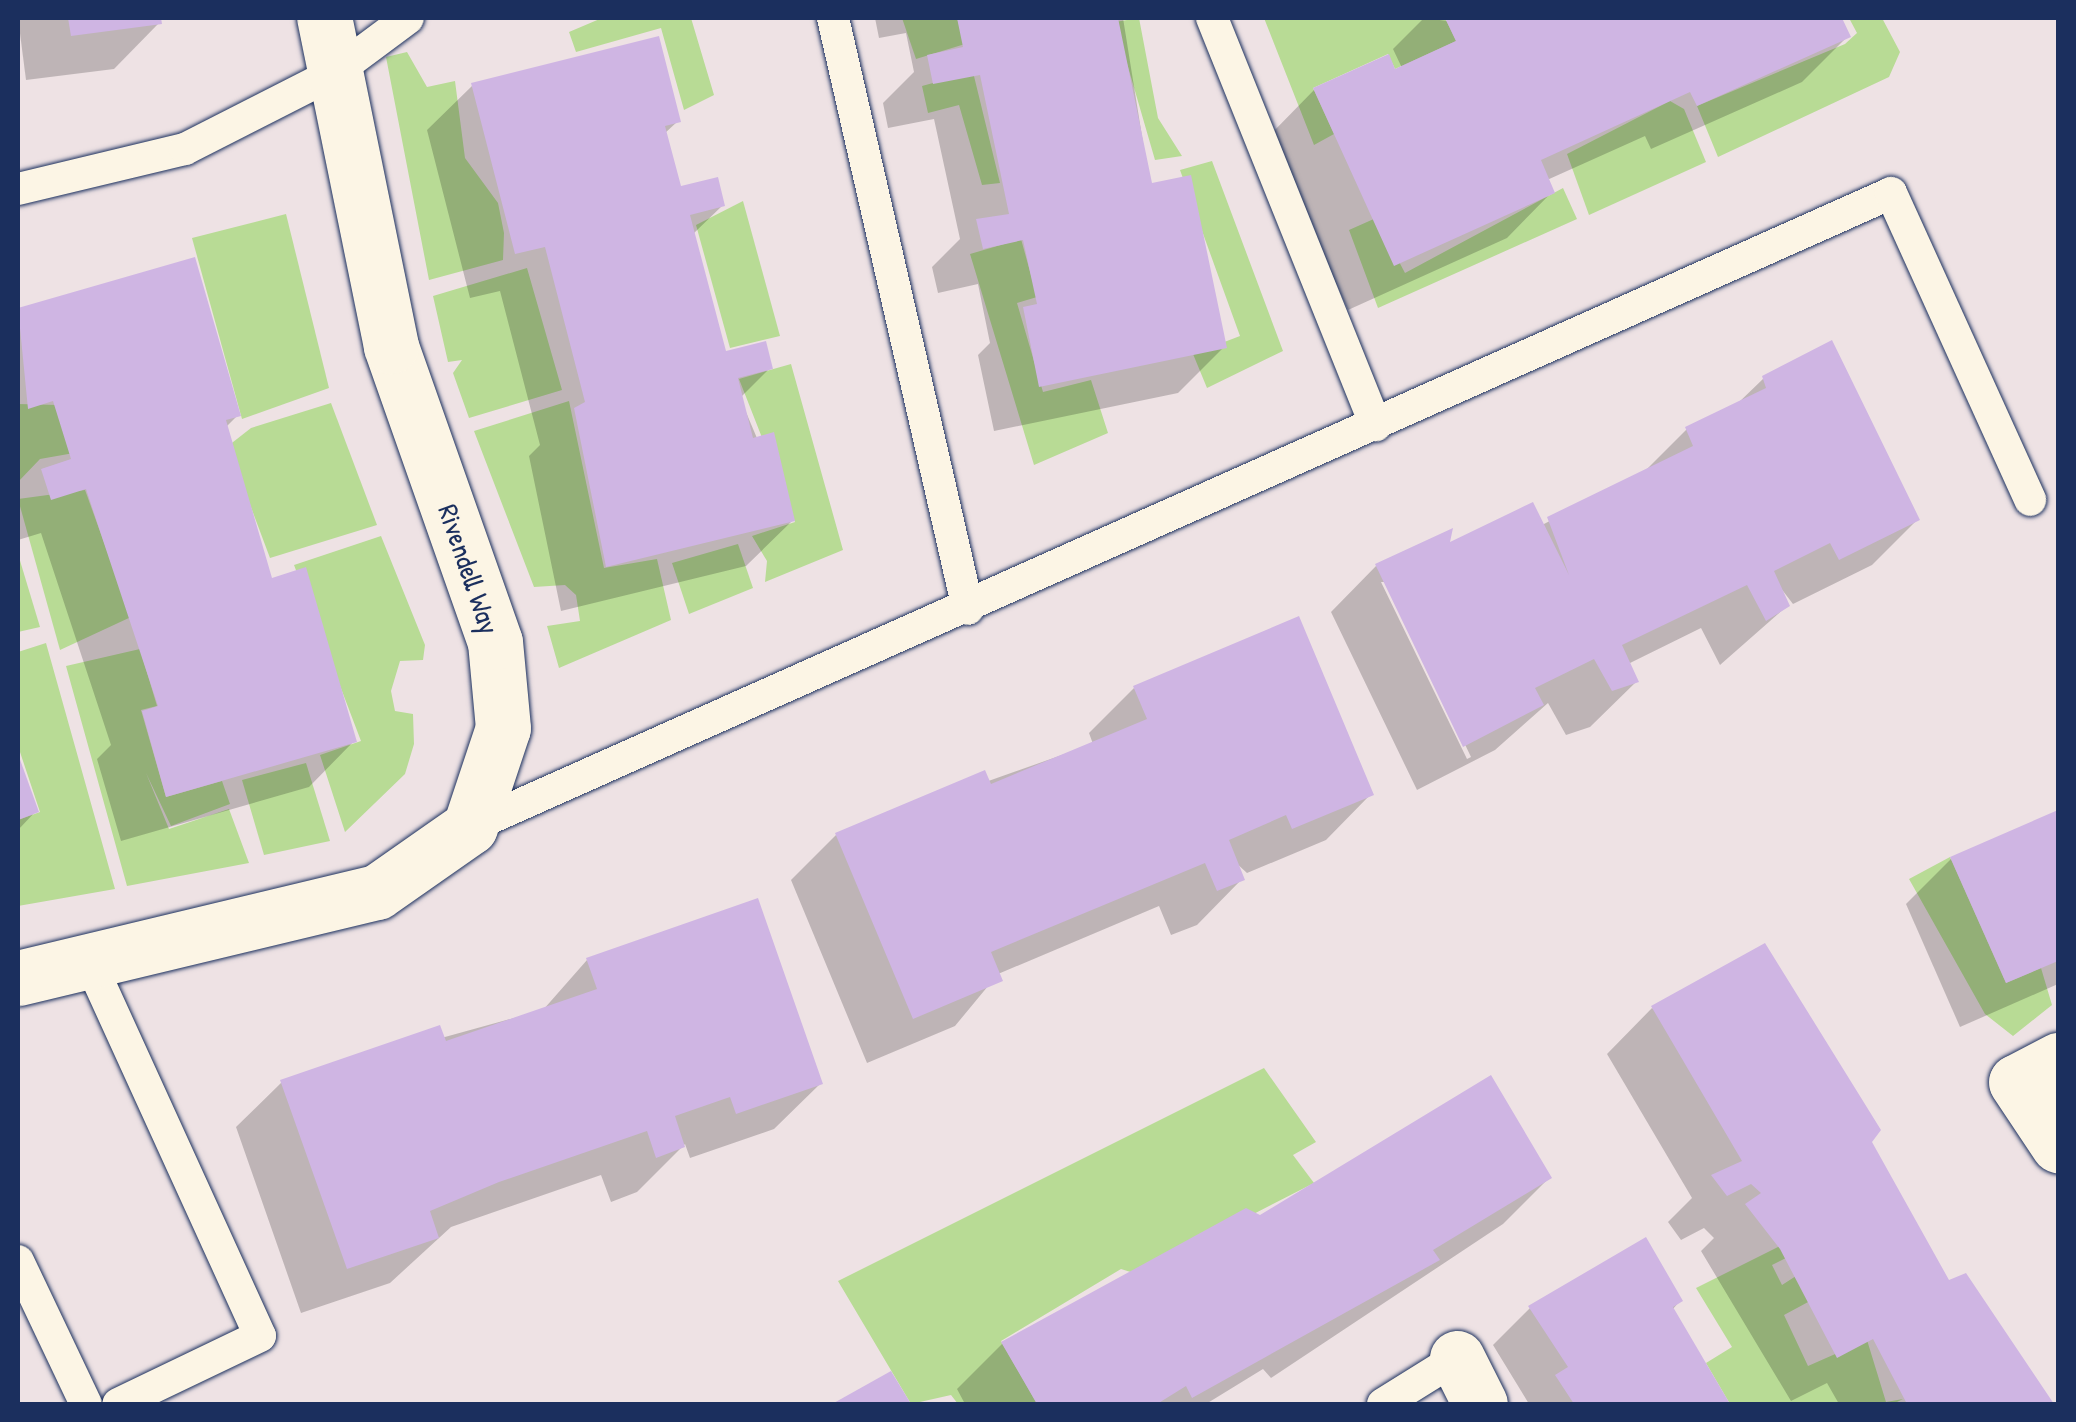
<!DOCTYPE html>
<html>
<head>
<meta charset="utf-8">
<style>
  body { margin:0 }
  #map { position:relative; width:2076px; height:1422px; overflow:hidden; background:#eee2e4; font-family:"Patrick Hand",sans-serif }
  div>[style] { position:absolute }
  .green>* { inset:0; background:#b8db95 }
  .shadow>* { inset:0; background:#0003 }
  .building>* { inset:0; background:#cfb5e3 }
  .roads { filter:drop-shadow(0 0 2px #1b2f5e) drop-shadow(0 0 2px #1b2f5e) }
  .service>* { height:32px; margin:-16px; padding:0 16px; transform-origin:16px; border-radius:16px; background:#fcf5e5 }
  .minor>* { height:55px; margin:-27.5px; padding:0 27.5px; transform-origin:27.5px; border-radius:27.5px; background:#fcf5e5 }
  span { translate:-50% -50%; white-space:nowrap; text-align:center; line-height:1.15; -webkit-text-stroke:9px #fcf5e5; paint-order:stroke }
  .street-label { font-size:28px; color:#1b2f5e }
  .frame { position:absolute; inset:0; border:20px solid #1b2f5e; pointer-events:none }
</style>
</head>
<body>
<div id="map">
  <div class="green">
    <div style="clip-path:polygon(602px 18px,691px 18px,714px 95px,684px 110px,661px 28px,576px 52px,569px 32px)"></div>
    <div style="clip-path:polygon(902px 18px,957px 18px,965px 44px,916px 59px)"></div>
    <div style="clip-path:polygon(1139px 18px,1158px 118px,1182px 156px,1155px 160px,1115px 22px)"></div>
    <div style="clip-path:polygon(1264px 18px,1445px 18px,1456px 41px,1395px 69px,1388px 54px,1313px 88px,1334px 134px,1314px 145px)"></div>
    <div style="clip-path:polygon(1849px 18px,1882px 18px,1900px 52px,1889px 77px,1718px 157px,1697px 106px,1845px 44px,1857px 33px)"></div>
    <div style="clip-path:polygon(407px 52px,427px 87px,455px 81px,465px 158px,498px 203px,504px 233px,503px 260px,429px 280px,386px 57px)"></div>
    <div style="clip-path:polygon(973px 72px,1000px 183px,982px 185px,959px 105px,928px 113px,922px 86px)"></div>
    <div style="clip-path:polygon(1670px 101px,1684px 109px,1706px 162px,1589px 215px,1567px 154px)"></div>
    <div style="clip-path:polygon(1212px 161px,1283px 351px,1207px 388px,1193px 354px,1240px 336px,1180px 170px)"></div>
    <div style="clip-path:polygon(1563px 188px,1577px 219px,1378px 308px,1349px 230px,1376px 218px,1405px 273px)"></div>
    <div style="clip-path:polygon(743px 201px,780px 336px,730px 348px,696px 225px)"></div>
    <div style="clip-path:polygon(286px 214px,329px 388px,242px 419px,192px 238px)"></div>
    <div style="clip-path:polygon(1021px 239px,1037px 297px,1017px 303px,1043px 392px,1091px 380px,1108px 433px,1034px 465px,970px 254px)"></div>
    <div style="clip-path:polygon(527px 268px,562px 390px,469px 418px,453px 373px,462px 360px,448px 362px,433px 296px)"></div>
    <div style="clip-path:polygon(791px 364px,843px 550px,765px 582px,767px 561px,752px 536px,795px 522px,739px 379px)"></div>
    <div style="clip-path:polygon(569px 401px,604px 568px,657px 559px,671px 620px,559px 668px,547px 626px,580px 621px,576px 595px,565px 585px,534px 587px,474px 431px)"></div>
    <div style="clip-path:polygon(331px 403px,377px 525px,270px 558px,228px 446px,251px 428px)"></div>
    <div style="clip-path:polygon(18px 404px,58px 405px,74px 453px,40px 459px,18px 482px)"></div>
    <div style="clip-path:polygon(85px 490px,131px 617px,60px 650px,18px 499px)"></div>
    <div style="clip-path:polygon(381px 536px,425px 645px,423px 660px,400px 661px,391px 691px,395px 711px,413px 714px,414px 744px,405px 774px,345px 832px,320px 755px,361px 741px,294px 565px)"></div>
    <div style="clip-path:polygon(738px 544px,753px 588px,689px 614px,672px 563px)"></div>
    <div style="clip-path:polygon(18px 554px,40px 627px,18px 632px)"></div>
    <div style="clip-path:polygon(46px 643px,115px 889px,18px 906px,18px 820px,40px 812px,18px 746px,18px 652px)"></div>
    <div style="clip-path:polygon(140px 649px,157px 706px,141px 710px,166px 797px,222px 781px,230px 804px,171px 826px,146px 773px,169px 829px,229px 809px,249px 863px,127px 886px,66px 666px)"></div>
    <div style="clip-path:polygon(306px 763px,330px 841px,264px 855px,242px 780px)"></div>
    <div style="clip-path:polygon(1950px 857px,2006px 983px,2041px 968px,2052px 1005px,2013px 1036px,1985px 1014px,1909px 879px)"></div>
    <div style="clip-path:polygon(1264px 1068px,1316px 1142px,1293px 1155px,1314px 1183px,1137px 1274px,1121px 1269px,1001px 1341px,1037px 1404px,958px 1404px,951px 1395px,911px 1404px,838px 1281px)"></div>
    <div style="clip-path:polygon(1780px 1246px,1786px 1258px,1772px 1265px,1782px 1285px,1796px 1276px,1810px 1301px,1784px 1315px,1808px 1366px,1867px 1340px,1886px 1402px,1903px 1399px,1893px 1404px,1730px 1404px,1706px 1363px,1732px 1347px,1696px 1288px)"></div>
  </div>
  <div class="shadow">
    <div style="clip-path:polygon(18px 18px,158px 18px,159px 23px,114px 69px,26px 80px)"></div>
    <div style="clip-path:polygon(875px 18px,1123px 18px,1150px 186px,1224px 347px,1178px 393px,994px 431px,978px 355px,990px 343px,978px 284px,938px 293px,932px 267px,960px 239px,934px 119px,888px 128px,883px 103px,914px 72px,906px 33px,879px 38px)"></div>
    <div style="clip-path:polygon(1424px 18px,1478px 25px,1495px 18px,1839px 18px,1848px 36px,1802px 82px,1651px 149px,1645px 136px,1547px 180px,1552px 192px,1507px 238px,1348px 310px,1269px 136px,1314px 90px,1388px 57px,1394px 72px,1402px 68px,1393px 49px)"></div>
    <div style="clip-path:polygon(473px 85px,678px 121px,664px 134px,679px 189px,723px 205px,693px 234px,724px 354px,770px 368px,740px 398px,792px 521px,746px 566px,561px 611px,529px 456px,540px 445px,500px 291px,470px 298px,427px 130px)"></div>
    <div style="clip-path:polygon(193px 260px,238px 415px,225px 428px,271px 581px,354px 741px,309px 787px,121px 841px,97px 759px,111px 745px,41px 533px,18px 540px,18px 311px)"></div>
    <div style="clip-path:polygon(evenodd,1764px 378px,1917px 520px,1872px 565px,1793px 604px,1776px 582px,1787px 606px,1720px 665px,1701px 628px,1628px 664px,1636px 682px,1590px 727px,1566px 735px,1548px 703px,1495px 750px,1417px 790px,1331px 612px,1376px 566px,1542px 525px,1643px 473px,1687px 429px,1736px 405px,1764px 378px,1381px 582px,1387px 582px,1471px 757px,1467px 759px,1381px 582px)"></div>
    <div style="clip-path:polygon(1134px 688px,1371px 794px,1326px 840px,1247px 873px,1235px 862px,1242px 879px,1197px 925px,1171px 935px,1159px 906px,998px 974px,955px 1026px,867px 1063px,791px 880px,836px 835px,1093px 744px,1089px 733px)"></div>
    <div style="clip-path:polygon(18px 760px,36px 811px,18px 830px)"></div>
    <div style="clip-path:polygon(2058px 812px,2058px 984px,1960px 1027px,1906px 904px,1951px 859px)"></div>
    <div style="clip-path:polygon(587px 960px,820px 1084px,774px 1129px,690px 1158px,685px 1144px,637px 1192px,611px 1202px,601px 1175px,451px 1227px,390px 1283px,301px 1313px,236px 1127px,282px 1082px,543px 1010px)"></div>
    <div style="clip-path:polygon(1652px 1008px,1869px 1141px,1948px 1283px,2051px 1404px,1839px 1404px,1827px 1383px,1791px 1401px,1701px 1251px,1714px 1238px,1704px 1228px,1681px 1240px,1668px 1222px,1692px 1198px,1607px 1054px)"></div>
    <div style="clip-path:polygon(1549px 1178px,1503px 1224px,1271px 1378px,1263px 1369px,1206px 1404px,965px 1404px,957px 1389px,1002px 1344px)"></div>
    <div style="clip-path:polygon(1680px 1301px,1672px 1310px,1728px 1404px,1529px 1404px,1493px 1345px,1530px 1308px)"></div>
  </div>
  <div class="building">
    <div style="clip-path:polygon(68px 18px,161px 18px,162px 24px,71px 36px)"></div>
    <div style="clip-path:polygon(957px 18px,1118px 18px,1152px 183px,1191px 175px,1227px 348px,1039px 387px,1023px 307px,1037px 304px,1023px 240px,983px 249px,976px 219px,1009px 214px,980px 75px,933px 84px,927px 55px,963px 47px)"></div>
    <div style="clip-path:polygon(1445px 18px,1842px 18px,1851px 37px,1697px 106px,1690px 92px,1541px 160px,1555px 193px,1394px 266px,1313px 88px,1389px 54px,1395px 69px,1456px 41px)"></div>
    <div style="clip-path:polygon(659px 36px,681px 122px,665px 126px,681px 186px,718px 177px,725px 206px,690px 215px,726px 351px,766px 341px,773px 369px,738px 378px,753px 438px,774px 432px,795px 521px,606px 567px,574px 408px,585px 402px,545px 247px,515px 254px,471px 83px)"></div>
    <div style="clip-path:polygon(195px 257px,241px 416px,226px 420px,272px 578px,306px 567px,357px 742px,166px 797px,142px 711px,158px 706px,86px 489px,51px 500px,41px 469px,71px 459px,53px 401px,28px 409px,18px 308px)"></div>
    <div style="clip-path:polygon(1832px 340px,1920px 520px,1839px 560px,1830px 543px,1774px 571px,1790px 606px,1766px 621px,1747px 585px,1622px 645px,1639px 682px,1612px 691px,1594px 659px,1535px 688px,1544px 705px,1463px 747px,1375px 564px,1453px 528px,1450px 542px,1533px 502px,1569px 575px,1547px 517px,1693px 446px,1685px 427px,1766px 388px,1762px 376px)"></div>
    <div style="clip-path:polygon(1299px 616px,1374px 795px,1292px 829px,1286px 815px,1229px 840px,1245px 880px,1217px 891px,1205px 863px,991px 952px,1003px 981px,913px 1019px,835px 833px,985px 770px,991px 784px,1147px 719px,1133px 686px)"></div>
    <div style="clip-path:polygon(18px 754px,39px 812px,18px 820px)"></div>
    <div style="clip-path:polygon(2058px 810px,2058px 961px,2006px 983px,1950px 857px)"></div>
    <div style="clip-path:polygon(758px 898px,823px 1084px,736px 1114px,730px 1097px,675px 1116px,685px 1147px,656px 1158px,647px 1131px,499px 1182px,430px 1211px,439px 1238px,347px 1269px,280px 1080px,440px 1025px,446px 1041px,597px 989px,586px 958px)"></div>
    <div style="clip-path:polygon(1765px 943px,1881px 1130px,1872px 1142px,1949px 1280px,1966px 1273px,2054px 1404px,1907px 1404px,1873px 1339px,1837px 1358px,1780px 1249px,1745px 1204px,1761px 1193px,1751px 1184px,1727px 1196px,1711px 1175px,1742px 1161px,1651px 1006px)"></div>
    <div style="clip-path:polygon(1491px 1075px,1552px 1178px,1433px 1250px,1440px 1260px,1192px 1398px,1186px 1386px,1157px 1404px,1037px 1404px,1001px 1342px,1246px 1208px,1260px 1215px)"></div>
    <div style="clip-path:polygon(1646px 1237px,1683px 1301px,1673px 1307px,1730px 1404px,1574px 1404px,1555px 1375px,1568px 1367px,1528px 1306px)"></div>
    <div style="clip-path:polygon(891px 1371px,911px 1404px,832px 1404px)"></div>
  </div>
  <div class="roads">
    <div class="service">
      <div style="left:833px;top:18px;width:606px;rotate:77.13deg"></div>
      <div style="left:1212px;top:18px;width:439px;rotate:68.1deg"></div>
      <div style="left:18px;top:189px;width:172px;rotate:-13.5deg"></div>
      <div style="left:185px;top:149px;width:167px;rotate:-27deg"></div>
      <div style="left:334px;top:73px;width:92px;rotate:-36.6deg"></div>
      <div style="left:470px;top:827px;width:1556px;rotate:-24.04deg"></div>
      <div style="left:1891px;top:193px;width:337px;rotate:65.6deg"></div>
      <div style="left:92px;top:967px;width:405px;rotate:65.5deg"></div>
      <div style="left:260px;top:1336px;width:157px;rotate:154.4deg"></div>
      <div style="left:18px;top:1261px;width:158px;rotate:64.6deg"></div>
      <div style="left:1383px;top:1404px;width:87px;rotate:-31.9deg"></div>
    </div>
    <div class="minor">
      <div style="left:18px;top:978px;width:369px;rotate:-13.5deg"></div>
      <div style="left:377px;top:892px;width:113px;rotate:-35deg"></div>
      <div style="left:470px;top:827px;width:104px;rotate:-71.6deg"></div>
      <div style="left:503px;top:728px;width:86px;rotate:-95.3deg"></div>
      <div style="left:495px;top:642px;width:314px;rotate:-109.4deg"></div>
      <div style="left:391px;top:346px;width:335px;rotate:-101.5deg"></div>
      <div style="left:2058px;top:1060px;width:47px;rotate:152.4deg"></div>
      <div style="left:2016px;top:1082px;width:76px;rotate:56.3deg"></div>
      <div style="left:1457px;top:1358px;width:51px;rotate:63.4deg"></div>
    </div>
  </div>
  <div class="street-label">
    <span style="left:469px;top:569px;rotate:71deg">Rivendell Way</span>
  </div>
  <div class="frame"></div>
</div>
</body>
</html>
